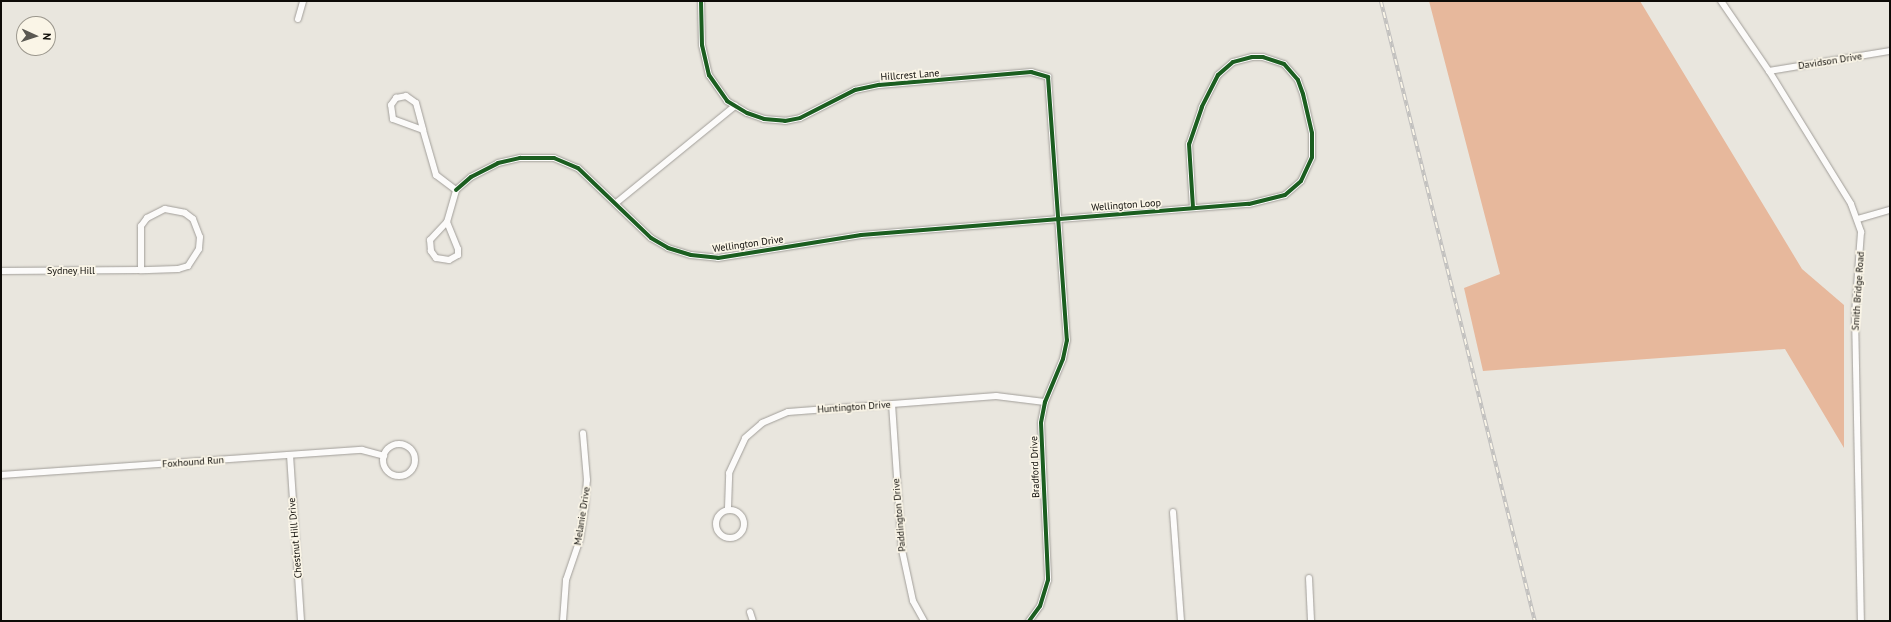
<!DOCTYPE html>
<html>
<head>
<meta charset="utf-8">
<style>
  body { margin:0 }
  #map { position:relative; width:1891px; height:622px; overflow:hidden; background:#e9e6de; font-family:"PT Sans",sans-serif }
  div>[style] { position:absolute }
  .forest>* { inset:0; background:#e7b89c }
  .roads { filter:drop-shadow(0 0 1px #a19e99) drop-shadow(0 0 1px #a19e99) }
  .street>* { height:6px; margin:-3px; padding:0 3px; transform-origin:3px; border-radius:3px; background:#fcfbfa }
  .street>.ring { margin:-3px; padding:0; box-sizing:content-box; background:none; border:6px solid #fcfbfa; border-radius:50% }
  .rail>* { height:3.5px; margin-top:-1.75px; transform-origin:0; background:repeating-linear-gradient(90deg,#faf5e7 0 6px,#c1c0be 0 12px); box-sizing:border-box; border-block:1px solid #c1c0be }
  .cycleway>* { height:4px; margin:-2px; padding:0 2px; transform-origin:2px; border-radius:2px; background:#1b5e20 }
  span { translate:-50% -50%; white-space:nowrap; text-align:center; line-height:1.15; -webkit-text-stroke:3.5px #faf5e7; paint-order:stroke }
  .street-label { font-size:10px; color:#0d0b07 }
  .frame { position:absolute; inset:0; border:2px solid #0d0b07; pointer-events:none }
  .north { position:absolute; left:16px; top:16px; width:40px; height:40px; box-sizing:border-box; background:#faf5e7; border:1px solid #9b978d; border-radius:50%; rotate:93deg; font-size:11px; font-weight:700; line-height:16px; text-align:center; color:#0d0b07 }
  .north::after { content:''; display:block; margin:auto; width:14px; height:18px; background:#5a5852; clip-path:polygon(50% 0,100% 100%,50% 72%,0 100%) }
</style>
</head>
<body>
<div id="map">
  <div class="forest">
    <div style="clip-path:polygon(1429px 1px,1640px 1px,1802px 269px,1844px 305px,1844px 448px,1785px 349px,1483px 371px,1464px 288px,1500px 274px)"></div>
  </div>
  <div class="roads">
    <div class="street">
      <div style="left:701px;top:1px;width:44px;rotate:88.7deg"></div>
      <div style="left:702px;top:45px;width:31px;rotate:77deg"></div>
      <div style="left:709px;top:75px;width:32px;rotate:55deg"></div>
      <div style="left:727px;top:101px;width:23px;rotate:31deg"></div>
      <div style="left:747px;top:113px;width:18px;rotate:19deg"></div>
      <div style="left:764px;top:119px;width:21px;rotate:5deg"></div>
      <div style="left:785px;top:121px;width:15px;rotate:-11deg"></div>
      <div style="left:800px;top:118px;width:62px;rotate:-27deg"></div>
      <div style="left:855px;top:90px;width:25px;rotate:-12deg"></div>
      <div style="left:879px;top:85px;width:153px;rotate:-4.9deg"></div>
      <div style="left:1031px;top:72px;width:18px;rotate:16deg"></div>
      <div style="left:1048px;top:77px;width:264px;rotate:85.9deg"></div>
      <div style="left:1067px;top:340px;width:19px;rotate:102deg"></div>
      <div style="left:1063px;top:359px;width:47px;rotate:112.7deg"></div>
      <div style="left:1045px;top:402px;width:21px;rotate:101deg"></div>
      <div style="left:1041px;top:423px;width:157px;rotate:87.4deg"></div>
      <div style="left:1048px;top:580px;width:27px;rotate:107deg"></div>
      <div style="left:1040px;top:606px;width:19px;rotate:126deg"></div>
      <div style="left:1721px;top:1px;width:85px;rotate:55.6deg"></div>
      <div style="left:1769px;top:71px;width:156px;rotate:58.3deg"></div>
      <div style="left:1851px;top:204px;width:30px;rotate:70deg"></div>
      <div style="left:1861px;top:232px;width:82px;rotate:94.2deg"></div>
      <div style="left:1855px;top:314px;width:307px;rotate:88.9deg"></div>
      <div style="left:298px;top:19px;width:19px;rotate:-74deg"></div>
      <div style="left:1769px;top:71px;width:123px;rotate:-9.4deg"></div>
      <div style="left:406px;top:96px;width:12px;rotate:35deg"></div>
      <div style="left:416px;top:103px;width:28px;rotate:75deg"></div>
      <div style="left:423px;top:130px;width:32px;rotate:-160deg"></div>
      <div style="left:393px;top:119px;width:14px;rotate:-98deg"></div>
      <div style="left:391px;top:105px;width:9px;rotate:-54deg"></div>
      <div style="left:396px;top:98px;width:10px;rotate:-11deg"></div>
      <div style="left:423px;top:130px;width:47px;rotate:73.9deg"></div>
      <div style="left:436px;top:175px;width:25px;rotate:37deg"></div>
      <div style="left:456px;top:190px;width:20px;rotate:-41deg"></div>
      <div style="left:471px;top:177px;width:30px;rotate:-27deg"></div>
      <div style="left:498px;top:163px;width:23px;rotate:-13deg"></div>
      <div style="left:520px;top:158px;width:34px"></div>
      <div style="left:554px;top:158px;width:26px;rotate:23deg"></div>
      <div style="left:578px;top:168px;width:101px;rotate:43.8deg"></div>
      <div style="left:651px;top:238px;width:20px;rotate:30deg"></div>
      <div style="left:668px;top:248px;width:24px;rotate:17deg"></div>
      <div style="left:691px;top:255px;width:27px;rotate:6deg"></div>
      <div style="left:718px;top:258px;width:145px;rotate:-9.1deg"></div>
      <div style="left:861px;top:235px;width:389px;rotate:-4.6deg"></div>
      <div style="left:1249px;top:204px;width:37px;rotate:-14deg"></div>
      <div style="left:1285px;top:195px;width:21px;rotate:-41deg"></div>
      <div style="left:1301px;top:181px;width:26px;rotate:-65deg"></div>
      <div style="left:1312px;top:157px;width:24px;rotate:-90deg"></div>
      <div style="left:1312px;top:133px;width:40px;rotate:-103deg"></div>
      <div style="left:1303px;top:94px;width:15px;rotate:-110deg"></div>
      <div style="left:1298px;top:80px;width:21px;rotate:-131deg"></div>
      <div style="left:1284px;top:64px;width:22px;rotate:-162deg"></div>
      <div style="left:1263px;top:57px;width:11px;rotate:180deg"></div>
      <div style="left:1252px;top:57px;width:20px;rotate:165deg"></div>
      <div style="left:1233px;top:62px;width:20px;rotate:139deg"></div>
      <div style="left:1218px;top:75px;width:36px;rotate:117deg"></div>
      <div style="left:1202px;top:107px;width:39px;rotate:109deg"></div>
      <div style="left:1189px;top:144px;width:64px;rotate:86.4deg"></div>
      <div style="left:616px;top:203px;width:154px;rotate:-39.2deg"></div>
      <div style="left:165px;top:209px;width:20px;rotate:11deg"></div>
      <div style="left:185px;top:213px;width:10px;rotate:37deg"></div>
      <div style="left:193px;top:219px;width:19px;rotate:69deg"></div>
      <div style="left:200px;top:237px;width:12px;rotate:95deg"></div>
      <div style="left:199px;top:249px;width:20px;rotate:123deg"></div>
      <div style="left:188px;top:266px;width:10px;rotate:163deg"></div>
      <div style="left:178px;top:269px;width:37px;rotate:178deg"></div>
      <div style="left:141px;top:270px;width:44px;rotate:-90deg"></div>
      <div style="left:141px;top:226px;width:10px;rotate:-53deg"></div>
      <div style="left:147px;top:218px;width:20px;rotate:-27deg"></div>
      <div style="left:1858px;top:219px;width:33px;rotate:-16deg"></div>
      <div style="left:447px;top:222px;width:29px;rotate:68deg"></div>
      <div style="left:458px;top:249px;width:6px;rotate:90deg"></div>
      <div style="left:458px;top:255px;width:10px;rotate:151deg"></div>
      <div style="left:449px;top:260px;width:13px;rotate:-171deg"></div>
      <div style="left:436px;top:258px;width:9px;rotate:-126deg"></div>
      <div style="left:431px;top:251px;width:11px;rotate:-95deg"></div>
      <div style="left:430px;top:240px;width:25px;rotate:-47deg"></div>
      <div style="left:447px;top:222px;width:33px;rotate:-74deg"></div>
      <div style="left:1px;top:271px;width:140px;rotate:-0.4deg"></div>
      <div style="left:892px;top:404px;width:146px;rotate:86.1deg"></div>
      <div style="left:902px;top:550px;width:52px;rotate:77.8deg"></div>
      <div style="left:913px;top:601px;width:23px;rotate:61deg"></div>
      <div class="ring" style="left:383px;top:444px;width:26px;height:26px"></div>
      <div style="left:290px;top:455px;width:166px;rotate:86.2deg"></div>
      <div style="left:1px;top:475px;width:362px;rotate:-4deg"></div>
      <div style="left:362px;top:450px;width:23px;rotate:15deg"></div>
      <div style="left:728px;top:508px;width:35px;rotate:-88deg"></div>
      <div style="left:729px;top:473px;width:38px;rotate:-65deg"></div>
      <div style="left:745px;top:438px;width:23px;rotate:-41deg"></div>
      <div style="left:762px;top:423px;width:28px;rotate:-23deg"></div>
      <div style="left:788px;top:412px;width:209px;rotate:-4.4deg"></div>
      <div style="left:996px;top:396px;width:49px;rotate:7deg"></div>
      <div class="ring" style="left:716px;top:510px;width:22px;height:22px"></div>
      <div style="left:1173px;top:512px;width:109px;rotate:85.8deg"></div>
      <div style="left:1309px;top:578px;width:43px;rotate:87.3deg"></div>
      <div style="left:750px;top:612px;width:9px;rotate:72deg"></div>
      <div style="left:563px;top:621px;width:41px;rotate:-85.8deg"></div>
      <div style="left:566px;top:580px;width:43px;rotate:-71.1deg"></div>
      <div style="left:580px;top:539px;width:32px;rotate:-81deg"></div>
      <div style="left:585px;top:507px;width:27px;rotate:-86deg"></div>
      <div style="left:587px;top:480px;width:47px;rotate:-94.9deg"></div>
    </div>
  </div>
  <div class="rail">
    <div style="left:1381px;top:1px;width:639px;rotate:76.05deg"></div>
  </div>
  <div class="cycleway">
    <div style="left:701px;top:1px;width:44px;rotate:88.7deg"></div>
    <div style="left:702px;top:45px;width:31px;rotate:77deg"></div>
    <div style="left:709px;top:75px;width:32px;rotate:55deg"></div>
    <div style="left:727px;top:101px;width:23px;rotate:31deg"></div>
    <div style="left:747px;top:113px;width:18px;rotate:19deg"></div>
    <div style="left:764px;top:119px;width:21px;rotate:5deg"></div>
    <div style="left:785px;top:121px;width:15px;rotate:-11deg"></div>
    <div style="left:800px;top:118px;width:62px;rotate:-27deg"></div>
    <div style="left:855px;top:90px;width:25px;rotate:-12deg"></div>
    <div style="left:879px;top:85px;width:153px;rotate:-4.9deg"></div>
    <div style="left:1031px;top:72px;width:18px;rotate:16deg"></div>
    <div style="left:1048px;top:77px;width:264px;rotate:85.9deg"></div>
    <div style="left:1067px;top:340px;width:19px;rotate:102deg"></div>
    <div style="left:1063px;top:359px;width:47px;rotate:112.7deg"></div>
    <div style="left:1045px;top:402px;width:21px;rotate:101deg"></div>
    <div style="left:1041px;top:423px;width:157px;rotate:87.4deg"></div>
    <div style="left:1048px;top:580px;width:27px;rotate:107deg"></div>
    <div style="left:1040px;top:606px;width:19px;rotate:126deg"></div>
    <div style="left:456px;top:190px;width:20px;rotate:-41deg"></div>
    <div style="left:471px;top:177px;width:30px;rotate:-27deg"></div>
    <div style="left:498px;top:163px;width:23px;rotate:-13deg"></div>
    <div style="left:520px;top:158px;width:34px"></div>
    <div style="left:554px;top:158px;width:26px;rotate:23deg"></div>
    <div style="left:578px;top:168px;width:101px;rotate:43.8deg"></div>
    <div style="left:651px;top:238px;width:20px;rotate:30deg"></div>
    <div style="left:668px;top:248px;width:24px;rotate:17deg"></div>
    <div style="left:691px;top:255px;width:27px;rotate:6deg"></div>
    <div style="left:718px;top:258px;width:145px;rotate:-9.1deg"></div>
    <div style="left:861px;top:235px;width:389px;rotate:-4.6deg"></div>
    <div style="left:1249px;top:204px;width:37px;rotate:-14deg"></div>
    <div style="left:1285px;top:195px;width:21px;rotate:-41deg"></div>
    <div style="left:1301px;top:181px;width:26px;rotate:-65deg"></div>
    <div style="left:1312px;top:157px;width:24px;rotate:-90deg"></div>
    <div style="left:1312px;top:133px;width:40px;rotate:-103deg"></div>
    <div style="left:1303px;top:94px;width:15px;rotate:-110deg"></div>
    <div style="left:1298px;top:80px;width:21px;rotate:-131deg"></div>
    <div style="left:1284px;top:64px;width:22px;rotate:-162deg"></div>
    <div style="left:1263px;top:57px;width:11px;rotate:180deg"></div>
    <div style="left:1252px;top:57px;width:20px;rotate:165deg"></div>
    <div style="left:1233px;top:62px;width:20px;rotate:139deg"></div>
    <div style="left:1218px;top:75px;width:36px;rotate:117deg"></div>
    <div style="left:1202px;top:107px;width:39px;rotate:109deg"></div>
    <div style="left:1189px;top:144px;width:64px;rotate:86.4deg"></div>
  </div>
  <div class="street-label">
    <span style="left:1830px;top:61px;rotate:-9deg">Davidson Drive</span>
    <span style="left:910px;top:75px;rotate:-4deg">Hillcrest Lane</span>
    <span style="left:1126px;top:205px;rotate:-4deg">Wellington Loop</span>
    <span style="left:748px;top:244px;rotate:-8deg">Wellington Drive</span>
    <span style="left:71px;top:271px">Sydney Hill</span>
    <span style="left:1858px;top:291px;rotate:-86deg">Smith Bridge Road</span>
    <span style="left:854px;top:407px;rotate:-4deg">Huntington Drive</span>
    <span style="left:193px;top:462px;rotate:-4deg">Foxhound Run</span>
    <span style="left:1035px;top:467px;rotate:-92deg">Bradford Drive</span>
    <span style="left:899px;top:515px;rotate:-95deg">Paddington Drive</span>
    <span style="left:582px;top:516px;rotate:-81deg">Melanie Drive</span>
    <span style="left:295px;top:538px;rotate:-95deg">Chestnut Hill Drive</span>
  </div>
  <div class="frame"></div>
  <div class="north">N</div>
</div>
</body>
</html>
